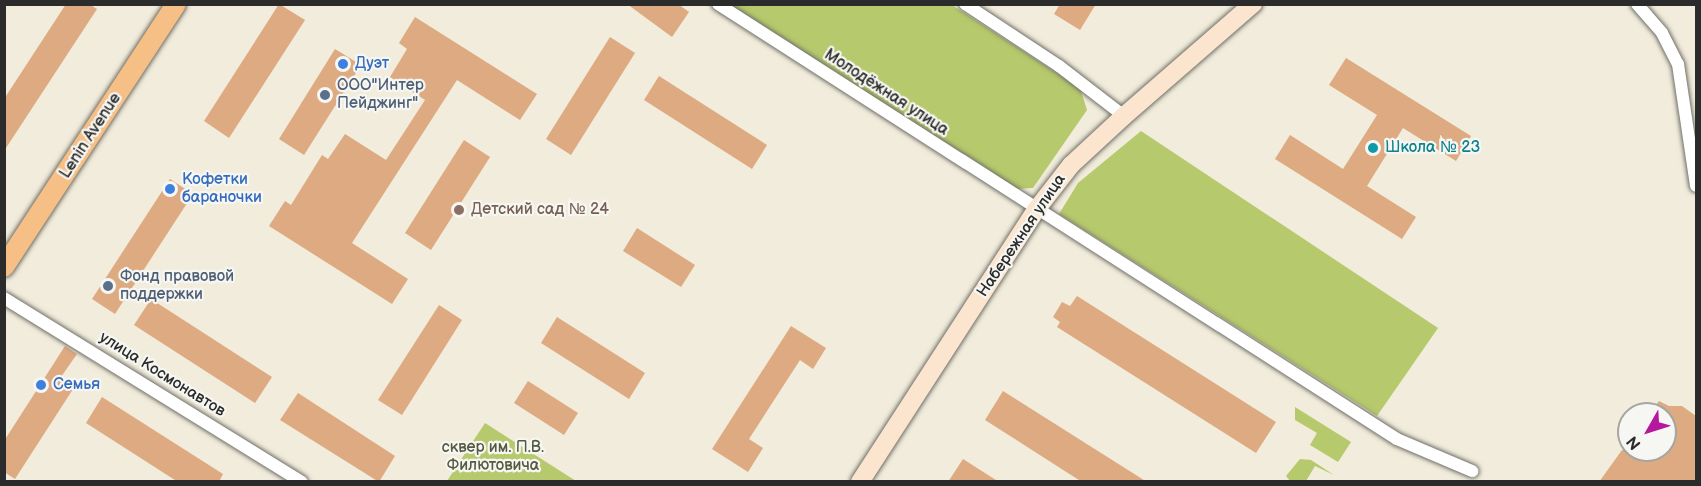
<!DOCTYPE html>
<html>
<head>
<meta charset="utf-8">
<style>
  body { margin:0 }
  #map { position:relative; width:1701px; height:486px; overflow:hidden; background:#f1ecdb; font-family:"Balsamiq Sans",sans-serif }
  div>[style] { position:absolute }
  .green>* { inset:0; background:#b6c96c }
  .building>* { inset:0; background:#ddaa81 }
  .roads { filter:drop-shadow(0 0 2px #706f69) drop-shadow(0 0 2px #706f69) }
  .street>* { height:12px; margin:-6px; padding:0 6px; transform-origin:6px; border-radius:6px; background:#fff }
  .secondary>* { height:18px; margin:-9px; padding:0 9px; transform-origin:9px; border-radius:9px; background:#fbe5cf }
  .primary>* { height:20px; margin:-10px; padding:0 10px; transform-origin:10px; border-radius:10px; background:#f5bf86 }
  .dots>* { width:16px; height:16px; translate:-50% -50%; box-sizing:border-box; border:3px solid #f6f6f2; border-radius:50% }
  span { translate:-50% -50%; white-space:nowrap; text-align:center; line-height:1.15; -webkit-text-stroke:4.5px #f6f6f2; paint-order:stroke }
  .shop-label { font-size:16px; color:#366cbe }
  .left { translate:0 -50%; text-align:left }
  .service-label { font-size:16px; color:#4e5e75 }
  .street-label { font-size:16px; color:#2b2b2b }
  .culture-label { font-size:16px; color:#0d838f }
  .education-label { font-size:16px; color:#785e54 }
  .park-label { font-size:16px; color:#555a3e }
  .frame { position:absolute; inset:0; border:6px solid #2b2b2b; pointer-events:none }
  .north { position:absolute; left:1617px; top:402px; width:60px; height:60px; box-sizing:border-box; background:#f6f6f2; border:2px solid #a5a5a2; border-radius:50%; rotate:231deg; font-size:16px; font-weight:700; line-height:24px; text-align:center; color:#2b2b2b }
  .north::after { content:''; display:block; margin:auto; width:21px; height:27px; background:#b5179e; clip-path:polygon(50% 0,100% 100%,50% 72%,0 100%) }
</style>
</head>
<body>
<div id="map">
  <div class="green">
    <div style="clip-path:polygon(722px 5px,952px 5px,1080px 88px,1087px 110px,1033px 188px,1014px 189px)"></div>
    <div style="clip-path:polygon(1141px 131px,1438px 328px,1377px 416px,1059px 214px,1078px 183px)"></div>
    <div style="clip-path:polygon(1295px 407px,1351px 442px,1338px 462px,1310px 445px,1317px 433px,1295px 420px)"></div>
    <div style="clip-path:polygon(485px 423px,576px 481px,447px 481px)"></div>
    <div style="clip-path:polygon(1300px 459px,1311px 460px,1334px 475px,1315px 466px,1306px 481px,1290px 481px,1286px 476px)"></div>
  </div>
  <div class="building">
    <div style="clip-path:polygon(66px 4px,89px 4px,97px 9px,4px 151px,4px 99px)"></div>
    <div style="clip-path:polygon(279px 4px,305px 20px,229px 138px,204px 121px)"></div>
    <div style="clip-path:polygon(627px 4px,678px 4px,689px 12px,672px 37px)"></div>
    <div style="clip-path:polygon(1060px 4px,1096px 4px,1080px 30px,1054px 14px)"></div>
    <div style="clip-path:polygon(415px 17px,537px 94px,520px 120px,457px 80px,352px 243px,408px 279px,392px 304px,269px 226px,285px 201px,291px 205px,322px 155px,328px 159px,345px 134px,386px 160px,425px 100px,390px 77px,407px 49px,399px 43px)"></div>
    <div style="clip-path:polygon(610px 37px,635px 53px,571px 155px,546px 139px)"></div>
    <div style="clip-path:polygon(335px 49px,361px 65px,304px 155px,279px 139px)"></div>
    <div style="clip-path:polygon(1346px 58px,1471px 136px,1456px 161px,1403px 128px,1367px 186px,1416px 217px,1402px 239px,1275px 159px,1290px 135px,1343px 169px,1377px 115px,1329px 85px)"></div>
    <div style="clip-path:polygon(659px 76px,767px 145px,752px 169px,644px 100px)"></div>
    <div style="clip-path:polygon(464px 140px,490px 157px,431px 250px,405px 233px)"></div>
    <div style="clip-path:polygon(170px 179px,193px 194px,115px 314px,92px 299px)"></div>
    <div style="clip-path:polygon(637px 228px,695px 265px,681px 287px,623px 251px)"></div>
    <div style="clip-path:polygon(1077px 296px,1276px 422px,1256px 453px,1057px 327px,1060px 322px,1053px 317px,1062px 302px,1070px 306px)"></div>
    <div style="clip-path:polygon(151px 299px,272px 377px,255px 403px,134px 325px)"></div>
    <div style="clip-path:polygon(439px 305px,462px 320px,402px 415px,378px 400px)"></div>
    <div style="clip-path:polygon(557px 317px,645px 373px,629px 399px,541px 343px)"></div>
    <div style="clip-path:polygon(791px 326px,826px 348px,813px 369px,800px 360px,749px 439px,763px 448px,748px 472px,712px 449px)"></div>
    <div style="clip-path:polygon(65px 346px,77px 354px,61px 377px,75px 386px,15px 479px,4px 472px,4px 441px)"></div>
    <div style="clip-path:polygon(528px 381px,578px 413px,564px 435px,514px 403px)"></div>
    <div style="clip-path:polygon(1003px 391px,1147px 482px,1082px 482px,985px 420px)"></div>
    <div style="clip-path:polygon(298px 393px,395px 456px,379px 482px,280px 420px)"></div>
    <div style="clip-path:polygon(102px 397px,223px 474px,219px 482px,178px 482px,86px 423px)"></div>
    <div style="clip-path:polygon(1659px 401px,1669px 406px,1682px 406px,1696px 416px,1696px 482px,1599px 482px,1622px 450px,1665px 450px,1665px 414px,1649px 414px)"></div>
    <div style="clip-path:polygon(963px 459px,999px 482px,948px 482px)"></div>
  </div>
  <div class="roads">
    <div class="street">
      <div style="left:718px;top:4px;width:806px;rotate:32.65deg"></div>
      <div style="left:1397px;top:439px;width:82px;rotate:23.1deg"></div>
      <div style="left:965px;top:4px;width:113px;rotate:33.4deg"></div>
      <div style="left:1059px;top:66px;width:82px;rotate:37.6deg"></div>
      <div style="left:1637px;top:4px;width:38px;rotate:49deg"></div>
      <div style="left:1662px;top:33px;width:35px;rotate:63deg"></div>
      <div style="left:1678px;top:64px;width:123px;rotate:81.6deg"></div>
      <div style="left:4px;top:298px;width:350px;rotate:31.7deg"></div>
    </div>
    <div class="secondary">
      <div style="left:860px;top:482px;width:324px;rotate:-57.1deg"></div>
      <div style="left:1036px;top:210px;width:57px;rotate:-52.1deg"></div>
      <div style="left:1071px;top:165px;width:72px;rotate:-42.8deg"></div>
      <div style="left:1124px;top:116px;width:171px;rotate:-41deg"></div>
    </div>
    <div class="primary">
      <div style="left:4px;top:267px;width:314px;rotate:-56.8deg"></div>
    </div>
  </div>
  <div class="dots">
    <div style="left:343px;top:64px;background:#3f7fe0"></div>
    <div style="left:325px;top:95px;background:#5c6f8a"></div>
    <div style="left:1373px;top:148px;background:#0f9aa8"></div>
    <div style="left:170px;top:189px;background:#3f7fe0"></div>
    <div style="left:459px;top:210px;background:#8d6e63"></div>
    <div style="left:108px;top:286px;background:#5c6f8a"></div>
    <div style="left:41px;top:385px;background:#3f7fe0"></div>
  </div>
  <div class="shop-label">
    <span class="left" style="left:355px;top:64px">Дуэт</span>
    <span class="left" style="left:182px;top:189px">Кофетки<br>бараночки</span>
    <span class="left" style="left:53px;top:385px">Семья</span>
  </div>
  <div class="service-label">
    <span class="left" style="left:337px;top:95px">ООО"Интер<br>Пейджинг"</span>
    <span class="left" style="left:120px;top:286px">Фонд правовой<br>поддержки</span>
  </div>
  <div class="street-label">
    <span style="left:886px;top:93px;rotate:33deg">Молодёжная улица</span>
    <span style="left:91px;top:136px;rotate:-57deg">Lenin Avenue</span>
    <span style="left:1022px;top:236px;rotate:-56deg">Набережная улица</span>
    <span style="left:162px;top:375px;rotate:32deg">улица Космонавтов</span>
  </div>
  <div class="culture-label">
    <span class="left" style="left:1385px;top:148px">Школа № 23</span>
  </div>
  <div class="education-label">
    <span class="left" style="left:471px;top:210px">Детский сад № 24</span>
  </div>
  <div class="park-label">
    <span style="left:493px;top:457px">сквер им. П.В.<br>Филютовича</span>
  </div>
  <div class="frame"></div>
  <div class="north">N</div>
</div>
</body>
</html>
